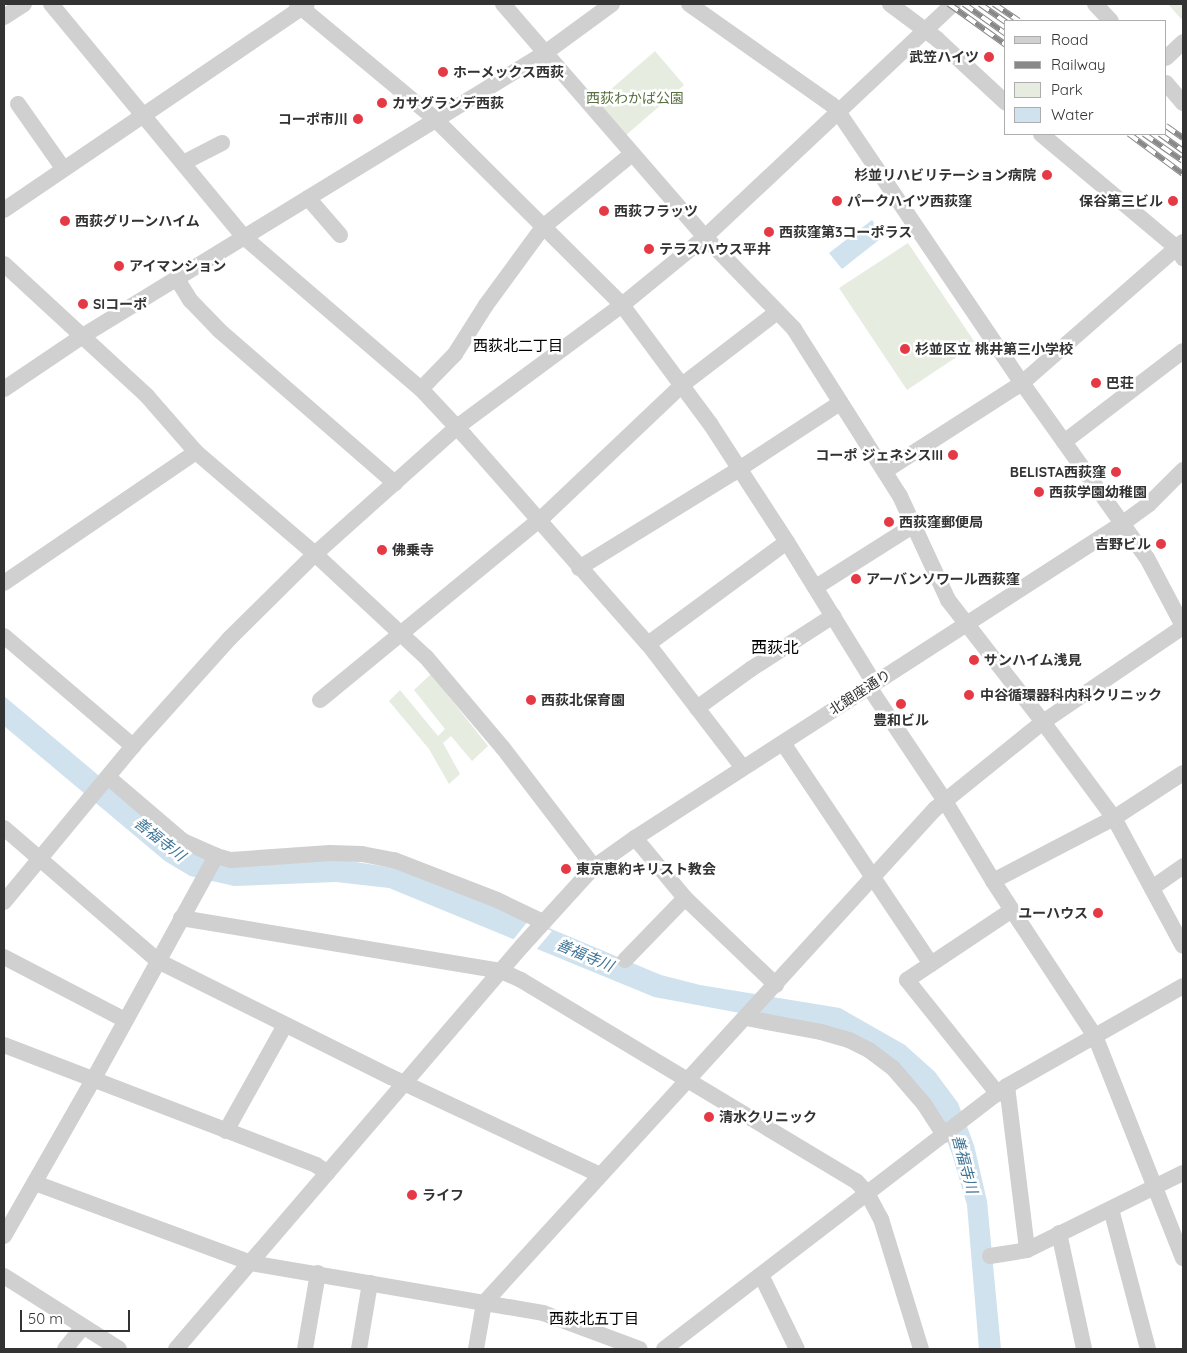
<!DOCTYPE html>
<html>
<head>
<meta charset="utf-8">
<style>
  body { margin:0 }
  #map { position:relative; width:1187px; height:1353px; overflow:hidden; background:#fff; font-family:Quicksand,"Noto Sans JP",sans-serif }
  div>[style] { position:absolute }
  .green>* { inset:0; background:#e6ecdf }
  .water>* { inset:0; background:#cfe2ee }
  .pier>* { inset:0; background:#fff }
  .minor>* { height:16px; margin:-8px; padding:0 8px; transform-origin:8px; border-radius:8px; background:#d0d0d0 }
  .rail>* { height:5.5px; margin-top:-2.75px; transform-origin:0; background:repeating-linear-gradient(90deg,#fff 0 11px,#888 0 22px); box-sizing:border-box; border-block:1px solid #888 }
  .dots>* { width:14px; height:14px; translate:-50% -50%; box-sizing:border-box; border:2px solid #fff; border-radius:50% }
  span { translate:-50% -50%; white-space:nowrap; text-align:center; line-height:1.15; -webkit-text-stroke:5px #fff; paint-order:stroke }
  .poi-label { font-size:14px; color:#333; font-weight:700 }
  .right { translate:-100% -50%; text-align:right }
  .left { translate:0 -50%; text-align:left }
  .park-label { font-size:14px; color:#56703f }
  .street-label { font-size:14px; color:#333 }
  .neighbourhood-label { font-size:15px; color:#000 }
  .water-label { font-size:15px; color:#3f7597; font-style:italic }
  .quarter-label { font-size:16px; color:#000 }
  .frame { position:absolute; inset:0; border:5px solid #333; pointer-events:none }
  .legend { position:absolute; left:1004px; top:20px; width:162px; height:115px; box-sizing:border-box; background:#fff; border:1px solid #adadad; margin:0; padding:6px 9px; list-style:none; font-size:15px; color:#333 }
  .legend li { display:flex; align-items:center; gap:10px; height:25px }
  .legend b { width:25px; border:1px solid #adadad }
  .scale { position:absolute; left:20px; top:1310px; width:110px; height:22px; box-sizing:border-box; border:2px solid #333; border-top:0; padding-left:6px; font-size:15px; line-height:18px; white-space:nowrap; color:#333; -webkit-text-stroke:4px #fff; paint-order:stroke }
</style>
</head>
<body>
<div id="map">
  <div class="green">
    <div style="clip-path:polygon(1168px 4px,1183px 4px,1183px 21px)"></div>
    <div style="clip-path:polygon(655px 51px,684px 85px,625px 136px,595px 103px)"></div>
    <div style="clip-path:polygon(908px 243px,976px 344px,907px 390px,839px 288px)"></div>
    <div style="clip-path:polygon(431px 674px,488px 746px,472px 761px,451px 736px,443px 743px,460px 774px,449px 784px,429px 749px,389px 701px,400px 690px,438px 736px,445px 729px,414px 690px)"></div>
  </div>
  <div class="water">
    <div style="clip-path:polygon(872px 220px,884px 236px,842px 269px,829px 253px)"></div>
    <div style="clip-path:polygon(4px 696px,178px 842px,199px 855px,337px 859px,394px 868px,454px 888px,661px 975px,700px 985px,840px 1008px,905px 1045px,935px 1072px,958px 1103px,974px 1145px,987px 1201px,1001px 1349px,979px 1349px,967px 1205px,952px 1154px,938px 1117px,917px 1086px,836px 1031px,654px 997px,389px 888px,336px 882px,234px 886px,190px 876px,165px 861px,4px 726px)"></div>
  </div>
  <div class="pier">
    <div style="clip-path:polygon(528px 921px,552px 931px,536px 950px,513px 940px)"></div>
  </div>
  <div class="minor">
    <div style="left:51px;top:4px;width:303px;rotate:50.4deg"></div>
    <div style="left:244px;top:237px;width:233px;rotate:40.7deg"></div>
    <div style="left:421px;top:389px;width:64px;rotate:46.9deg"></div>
    <div style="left:465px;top:436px;width:277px;rotate:48.7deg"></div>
    <div style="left:648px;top:644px;width:156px;rotate:52.5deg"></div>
    <div style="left:297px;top:4px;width:180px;rotate:39.8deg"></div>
    <div style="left:435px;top:119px;width:264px;rotate:44.8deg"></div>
    <div style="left:622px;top:305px;width:149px;rotate:53.4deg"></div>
    <div style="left:711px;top:425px;width:140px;rotate:57deg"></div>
    <div style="left:787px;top:542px;width:166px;rotate:58.3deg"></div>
    <div style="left:503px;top:4px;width:308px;rotate:49.1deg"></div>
    <div style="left:705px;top:237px;width:128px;rotate:45.9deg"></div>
    <div style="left:794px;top:329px;width:198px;rotate:57.6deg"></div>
    <div style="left:900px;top:496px;width:115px;rotate:65.2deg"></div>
    <div style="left:948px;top:600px;width:155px;rotate:52.1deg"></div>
    <div style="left:1043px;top:722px;width:119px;rotate:53.5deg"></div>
    <div style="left:1114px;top:818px;width:145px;rotate:61.7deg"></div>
    <div style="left:689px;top:4px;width:175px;rotate:35.2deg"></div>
    <div style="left:832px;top:105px;width:11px;rotate:49deg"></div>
    <div style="left:839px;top:113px;width:326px;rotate:55.9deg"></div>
    <div style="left:1022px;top:383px;width:215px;rotate:54.5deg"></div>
    <div style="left:1147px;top:558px;width:77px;rotate:62.1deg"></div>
    <div style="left:890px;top:4px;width:59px;rotate:36.7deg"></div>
    <div style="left:937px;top:39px;width:94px;rotate:42.8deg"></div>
    <div style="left:1095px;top:4px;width:23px;rotate:47deg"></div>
    <div style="left:4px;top:17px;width:24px;rotate:-33deg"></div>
    <div style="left:1166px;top:58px;width:23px;rotate:-43deg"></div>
    <div style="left:1166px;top:83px;width:26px;rotate:50deg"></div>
    <div style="left:18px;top:104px;width:78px;rotate:54.9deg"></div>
    <div style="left:1041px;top:134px;width:177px;rotate:40deg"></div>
    <div style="left:1177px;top:248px;width:12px;rotate:59deg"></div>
    <div style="left:183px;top:163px;width:44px;rotate:-27.1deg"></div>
    <div style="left:308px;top:198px;width:49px;rotate:49.1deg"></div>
    <div style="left:4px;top:210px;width:366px;rotate:-34.2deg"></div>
    <div style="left:4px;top:264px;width:195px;rotate:42.7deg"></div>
    <div style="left:147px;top:396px;width:74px;rotate:48.8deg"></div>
    <div style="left:196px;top:452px;width:157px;rotate:40.6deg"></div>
    <div style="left:315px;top:554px;width:151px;rotate:42.9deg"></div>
    <div style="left:426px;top:657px;width:119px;rotate:49.8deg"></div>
    <div style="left:503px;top:748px;width:150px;rotate:52.6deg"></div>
    <div style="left:177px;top:279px;width:25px;rotate:58deg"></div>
    <div style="left:190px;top:300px;width:43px;rotate:45.9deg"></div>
    <div style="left:220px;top:331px;width:232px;rotate:41deg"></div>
    <div style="left:4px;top:389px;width:93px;rotate:-34deg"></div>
    <div style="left:81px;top:337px;width:544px;rotate:-31.47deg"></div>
    <div style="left:545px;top:53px;width:83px;rotate:-36.2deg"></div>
    <div style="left:421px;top:389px;width:49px;rotate:-45.8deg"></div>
    <div style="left:455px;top:354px;width:58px;rotate:-57.7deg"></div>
    <div style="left:486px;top:305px;width:97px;rotate:-53.8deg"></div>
    <div style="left:543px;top:227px;width:115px;rotate:-39.4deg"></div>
    <div style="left:1064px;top:442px;width:150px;rotate:-37.4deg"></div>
    <div style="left:885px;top:471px;width:163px;rotate:-32.7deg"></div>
    <div style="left:1022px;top:383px;width:214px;rotate:-41.2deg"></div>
    <div style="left:579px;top:568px;width:181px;rotate:-31.7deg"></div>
    <div style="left:733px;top:473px;width:128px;rotate:-33.2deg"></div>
    <div style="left:4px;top:583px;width:232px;rotate:-34.3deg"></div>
    <div style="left:816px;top:587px;width:116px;rotate:-32.3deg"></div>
    <div style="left:4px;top:636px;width:170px;rotate:40.5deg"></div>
    <div style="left:648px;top:644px;width:172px;rotate:-36.3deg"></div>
    <div style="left:869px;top:687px;width:137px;rotate:56.3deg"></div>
    <div style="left:945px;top:801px;width:93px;rotate:59deg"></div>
    <div style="left:993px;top:881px;width:186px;rotate:56.7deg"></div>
    <div style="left:1095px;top:1036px;width:239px;rotate:68.4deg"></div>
    <div style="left:320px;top:700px;width:290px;rotate:-39.4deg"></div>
    <div style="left:544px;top:516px;width:190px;rotate:-43.5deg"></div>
    <div style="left:682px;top:385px;width:120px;rotate:-37.5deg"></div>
    <div style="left:697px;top:708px;width:67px;rotate:-35.8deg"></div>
    <div style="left:751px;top:669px;width:98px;rotate:-32.9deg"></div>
    <div style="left:783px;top:743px;width:266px;rotate:56.2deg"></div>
    <div style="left:108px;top:777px;width:99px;rotate:40.5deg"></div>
    <div style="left:183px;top:841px;width:36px;rotate:24deg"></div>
    <div style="left:216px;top:856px;width:16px;rotate:15deg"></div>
    <div style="left:231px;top:860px;width:99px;rotate:-4deg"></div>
    <div style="left:330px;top:853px;width:32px;rotate:2deg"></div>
    <div style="left:362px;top:854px;width:33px;rotate:11deg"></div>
    <div style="left:394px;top:860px;width:110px;rotate:21.2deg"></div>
    <div style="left:497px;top:900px;width:51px;rotate:25.6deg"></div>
    <div style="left:4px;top:828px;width:203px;rotate:40.8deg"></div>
    <div style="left:158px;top:961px;width:260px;rotate:26.5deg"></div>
    <div style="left:391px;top:1077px;width:231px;rotate:25.1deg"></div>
    <div style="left:635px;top:838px;width:78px;rotate:50.2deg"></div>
    <div style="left:685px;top:898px;width:126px;rotate:43.7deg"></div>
    <div style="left:993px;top:881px;width:136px;rotate:-27.5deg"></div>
    <div style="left:1114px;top:818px;width:82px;rotate:-33.1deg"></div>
    <div style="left:1152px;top:888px;width:38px;rotate:-35deg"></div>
    <div style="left:4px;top:902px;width:202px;rotate:-50.4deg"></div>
    <div style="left:133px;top:746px;width:145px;rotate:-48.1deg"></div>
    <div style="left:230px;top:638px;width:120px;rotate:-44.7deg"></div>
    <div style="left:315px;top:554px;width:191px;rotate:-41.8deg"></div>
    <div style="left:457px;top:427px;width:205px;rotate:-36.5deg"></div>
    <div style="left:622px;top:305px;width:107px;rotate:-39.3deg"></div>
    <div style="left:705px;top:237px;width:340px;rotate:-43.2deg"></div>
    <div style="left:181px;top:918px;width:324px;rotate:9.4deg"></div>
    <div style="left:501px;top:971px;width:22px;rotate:24deg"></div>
    <div style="left:521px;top:980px;width:391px;rotate:31deg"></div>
    <div style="left:856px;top:1181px;width:16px;rotate:47deg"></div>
    <div style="left:867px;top:1193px;width:30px;rotate:62deg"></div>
    <div style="left:881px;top:1219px;width:136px;rotate:72.9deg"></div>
    <div style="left:4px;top:957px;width:136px;rotate:27.5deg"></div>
    <div style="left:625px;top:960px;width:86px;rotate:-45.9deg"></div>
    <div style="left:746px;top:1018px;width:76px;rotate:10.6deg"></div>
    <div style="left:821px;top:1032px;width:29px;rotate:16deg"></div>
    <div style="left:849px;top:1040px;width:22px;rotate:27deg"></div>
    <div style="left:869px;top:1050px;width:30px;rotate:37deg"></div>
    <div style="left:893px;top:1068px;width:48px;rotate:49.3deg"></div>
    <div style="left:924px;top:1104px;width:37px;rotate:57deg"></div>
    <div style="left:4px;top:1045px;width:334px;rotate:21deg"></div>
    <div style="left:316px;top:1165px;width:14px;rotate:34deg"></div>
    <div style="left:1007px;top:1086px;width:165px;rotate:83deg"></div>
    <div style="left:998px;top:1094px;width:146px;rotate:-128.6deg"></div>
    <div style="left:907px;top:980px;width:126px;rotate:-33.7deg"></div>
    <div style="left:226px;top:1131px;width:121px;rotate:-60.9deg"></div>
    <div style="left:35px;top:1183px;width:230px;rotate:20.3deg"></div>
    <div style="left:251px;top:1263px;width:296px;rotate:9.7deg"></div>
    <div style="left:543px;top:1313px;width:103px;rotate:20.4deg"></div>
    <div style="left:1111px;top:1209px;width:145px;rotate:75.2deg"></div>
    <div style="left:1059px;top:1233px;width:119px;rotate:77.8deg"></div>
    <div style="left:4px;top:1236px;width:180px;rotate:-60.3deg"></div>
    <div style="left:93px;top:1080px;width:256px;rotate:-61.2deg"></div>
    <div style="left:990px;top:1256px;width:37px;rotate:-9deg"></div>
    <div style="left:1027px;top:1250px;width:174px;rotate:-26.3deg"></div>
    <div style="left:761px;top:1275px;width:82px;rotate:64.1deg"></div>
    <div style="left:4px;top:1276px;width:136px;rotate:32.4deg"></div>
    <div style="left:65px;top:1349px;width:28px;rotate:-51deg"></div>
    <div style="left:176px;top:1349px;width:531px;rotate:-49.35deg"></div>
    <div style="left:522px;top:946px;width:107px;rotate:-47.7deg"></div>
    <div style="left:594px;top:867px;width:50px;rotate:-35.3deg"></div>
    <div style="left:635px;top:838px;width:581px;rotate:-32.84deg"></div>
    <div style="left:1123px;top:523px;width:32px;rotate:-36deg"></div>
    <div style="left:1149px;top:504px;width:48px;rotate:-45deg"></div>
    <div style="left:305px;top:1349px;width:77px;rotate:-80.3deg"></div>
    <div style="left:359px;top:1349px;width:67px;rotate:-80.5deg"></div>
    <div style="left:476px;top:1349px;width:47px;rotate:-80.1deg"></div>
    <div style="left:484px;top:1303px;width:669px;rotate:-47.61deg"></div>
    <div style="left:935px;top:809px;width:139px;rotate:-38.9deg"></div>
    <div style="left:1043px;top:722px;width:169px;rotate:-34.2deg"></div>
    <div style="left:664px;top:1349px;width:432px;rotate:-37.5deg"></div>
    <div style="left:1007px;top:1086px;width:202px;rotate:-29.6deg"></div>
  </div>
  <div class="rail">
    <div style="left:949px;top:4px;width:70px;rotate:35.7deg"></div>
    <div style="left:964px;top:4px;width:52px;rotate:35.5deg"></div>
    <div style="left:980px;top:4px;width:32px;rotate:35deg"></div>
    <div style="left:994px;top:4px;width:30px;rotate:34deg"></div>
    <div style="left:1166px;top:126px;width:21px;rotate:35deg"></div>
    <div style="left:1129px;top:134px;width:67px;rotate:36.5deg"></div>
    <div style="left:1144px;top:134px;width:47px;rotate:34.7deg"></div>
    <div style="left:1160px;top:134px;width:29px;rotate:36deg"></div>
  </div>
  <div class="dots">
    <div style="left:989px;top:57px;background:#e63946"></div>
    <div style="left:443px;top:72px;background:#e63946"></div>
    <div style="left:382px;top:103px;background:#e63946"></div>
    <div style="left:358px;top:119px;background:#e63946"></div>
    <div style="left:1047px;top:175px;background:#e63946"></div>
    <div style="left:837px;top:201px;background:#e63946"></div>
    <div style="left:1173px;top:201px;background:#e63946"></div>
    <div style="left:604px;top:211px;background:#e63946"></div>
    <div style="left:65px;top:221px;background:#e63946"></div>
    <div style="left:769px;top:232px;background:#e63946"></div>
    <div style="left:649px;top:249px;background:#e63946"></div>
    <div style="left:119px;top:266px;background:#e63946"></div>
    <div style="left:83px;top:304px;background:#e63946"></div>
    <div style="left:905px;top:349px;background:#e63946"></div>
    <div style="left:1096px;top:383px;background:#e63946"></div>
    <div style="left:953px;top:455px;background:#e63946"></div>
    <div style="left:1116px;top:472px;background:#e63946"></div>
    <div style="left:1039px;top:492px;background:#e63946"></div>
    <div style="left:889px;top:522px;background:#e63946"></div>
    <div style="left:1161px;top:544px;background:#e63946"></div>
    <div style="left:382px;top:550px;background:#e63946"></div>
    <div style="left:856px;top:579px;background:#e63946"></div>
    <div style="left:974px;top:660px;background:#e63946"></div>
    <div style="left:969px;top:695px;background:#e63946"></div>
    <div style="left:531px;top:700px;background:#e63946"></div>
    <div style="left:901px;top:704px;background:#e63946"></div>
    <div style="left:566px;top:869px;background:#e63946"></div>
    <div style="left:1098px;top:913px;background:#e63946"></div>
    <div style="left:709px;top:1117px;background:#e63946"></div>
    <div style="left:412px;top:1195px;background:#e63946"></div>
  </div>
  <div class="poi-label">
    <span class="right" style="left:979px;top:57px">武笠ハイツ</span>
    <span class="left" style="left:453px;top:72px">ホーメックス西荻</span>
    <span class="left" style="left:392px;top:103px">カサグランデ西荻</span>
    <span class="right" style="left:348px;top:119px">コーポ市川</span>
    <span class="right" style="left:1036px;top:175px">杉並リハビリテーション病院</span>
    <span class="left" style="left:847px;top:201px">パークハイツ西荻窪</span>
    <span class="right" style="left:1163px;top:201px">保谷第三ビル</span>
    <span class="left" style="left:614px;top:211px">西荻フラッツ</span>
    <span class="left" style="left:75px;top:221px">西荻グリーンハイム</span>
    <span class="left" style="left:779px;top:232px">西荻窪第3コーポラス</span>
    <span class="left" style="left:659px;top:249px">テラスハウス平井</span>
    <span class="left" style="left:129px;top:266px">アイマンション</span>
    <span class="left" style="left:93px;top:304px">SIコーポ</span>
    <span class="left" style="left:915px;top:349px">杉並区立 桃井第三小学校</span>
    <span class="left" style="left:1106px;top:383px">巴荘</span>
    <span class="right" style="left:943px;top:455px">コーポ ジェネシスIII</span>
    <span class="right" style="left:1106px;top:472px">BELISTA西荻窪</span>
    <span class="left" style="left:1049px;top:492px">西荻学園幼稚園</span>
    <span class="left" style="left:899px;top:522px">西荻窪郵便局</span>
    <span class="right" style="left:1151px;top:544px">吉野ビル</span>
    <span class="left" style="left:392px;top:550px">佛乗寺</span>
    <span class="left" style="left:866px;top:579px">アーバンソワール西荻窪</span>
    <span class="left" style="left:984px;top:660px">サンハイム浅見</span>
    <span class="left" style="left:980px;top:695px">中谷循環器科内科クリニック</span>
    <span class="left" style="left:541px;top:700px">西荻北保育園</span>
    <span style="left:901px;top:720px">豊和ビル</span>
    <span class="left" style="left:576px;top:869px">東京恵約キリスト教会</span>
    <span class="right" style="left:1088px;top:913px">ユーハウス</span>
    <span class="left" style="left:719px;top:1117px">清水クリニック</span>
    <span class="left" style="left:422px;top:1195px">ライフ</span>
  </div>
  <div class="park-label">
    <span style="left:635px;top:98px">西荻わかば公園</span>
  </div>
  <div class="street-label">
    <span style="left:860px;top:692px;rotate:-33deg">北銀座通り</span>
  </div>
  <div class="neighbourhood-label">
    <span style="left:518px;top:346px">西荻北二丁目</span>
    <span style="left:594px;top:1319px">西荻北五丁目</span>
  </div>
  <div class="water-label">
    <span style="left:160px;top:839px;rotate:38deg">善福寺川</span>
    <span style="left:585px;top:955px;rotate:23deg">善福寺川</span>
    <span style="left:965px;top:1164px;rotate:75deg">善福寺川</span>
  </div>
  <div class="quarter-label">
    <span style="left:775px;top:647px">西荻北</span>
  </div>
  <div class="frame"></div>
  <ul class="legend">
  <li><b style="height:6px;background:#d0d0d0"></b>Road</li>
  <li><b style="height:6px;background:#888"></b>Railway</li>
  <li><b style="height:14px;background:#e6ecdf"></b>Park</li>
  <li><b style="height:14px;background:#cfe2ee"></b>Water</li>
  </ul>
  <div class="scale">50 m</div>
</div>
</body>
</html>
